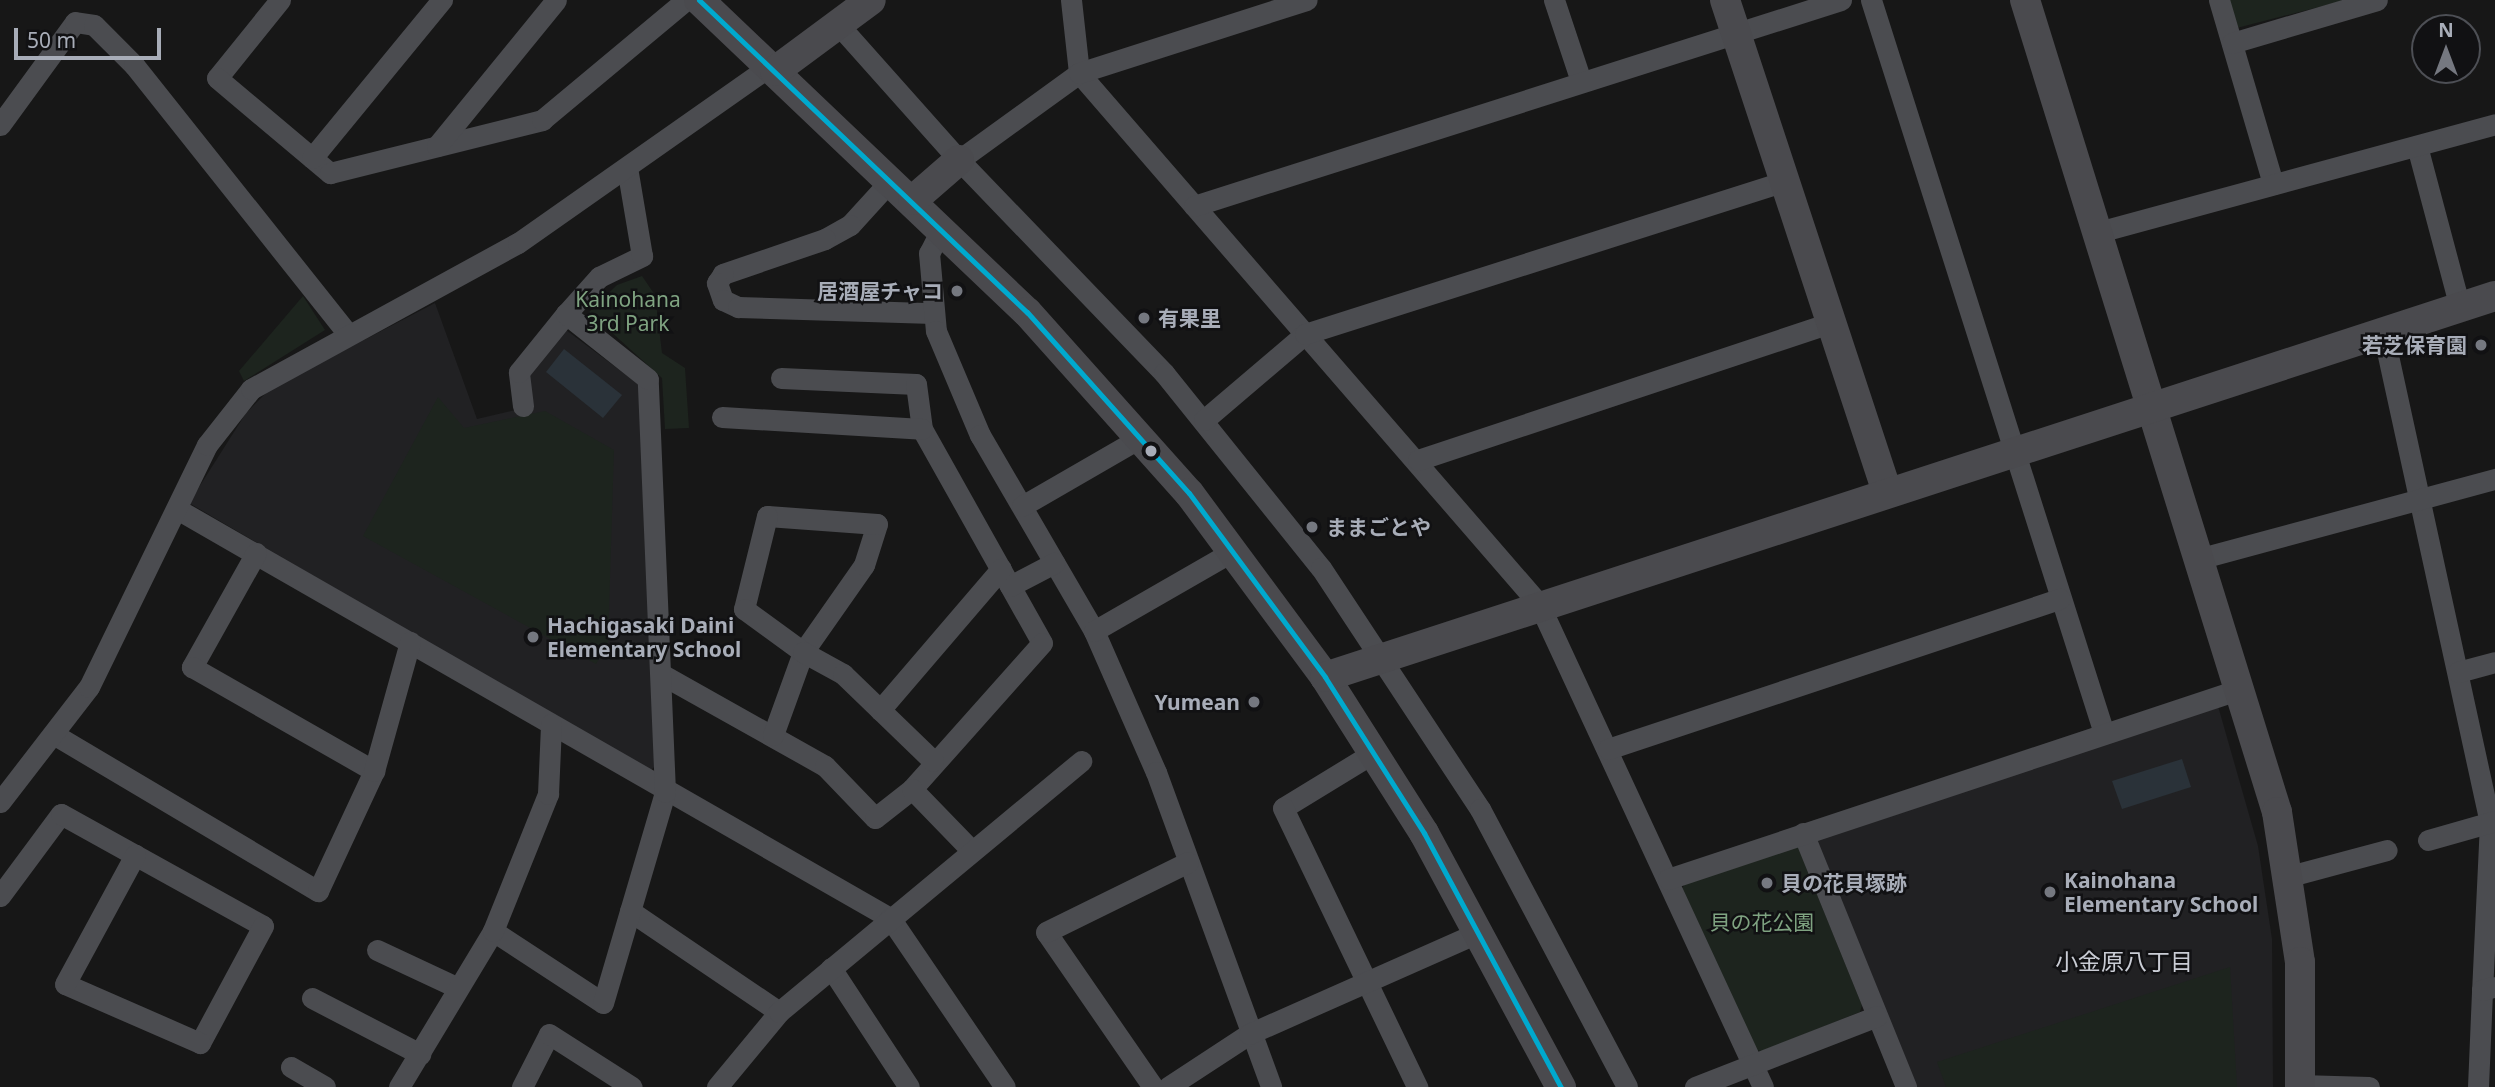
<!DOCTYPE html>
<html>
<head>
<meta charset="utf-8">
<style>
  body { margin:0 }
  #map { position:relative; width:2495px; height:1087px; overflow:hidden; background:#171717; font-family:"Noto Sans","Noto Sans JP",sans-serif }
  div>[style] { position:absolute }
  .built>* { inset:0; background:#212123 }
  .green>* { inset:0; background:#1d241e }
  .water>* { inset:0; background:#2a3239 }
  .street>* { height:21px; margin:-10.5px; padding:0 10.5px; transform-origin:10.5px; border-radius:10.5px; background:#4b4c50 }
  .secondary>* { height:30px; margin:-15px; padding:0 15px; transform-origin:15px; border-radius:15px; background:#4a4a4e }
  .bus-1>* { height:5px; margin:-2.5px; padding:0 2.5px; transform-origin:2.5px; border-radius:2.5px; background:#00a9ce }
  .dots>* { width:19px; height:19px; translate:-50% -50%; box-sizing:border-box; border:4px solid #111113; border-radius:50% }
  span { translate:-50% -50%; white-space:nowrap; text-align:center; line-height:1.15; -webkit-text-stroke:5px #111113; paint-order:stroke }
  .poi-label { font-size:21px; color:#a8adb8; font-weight:700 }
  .right { translate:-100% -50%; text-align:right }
  .left { translate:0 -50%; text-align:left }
  .park-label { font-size:21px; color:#7fa381 }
  .neighbourhood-label { font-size:23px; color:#c9ccd4 }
  .north { position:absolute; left:2411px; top:14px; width:70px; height:70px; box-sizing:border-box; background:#111113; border:2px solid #4d4f55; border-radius:50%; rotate:0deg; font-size:19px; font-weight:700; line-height:28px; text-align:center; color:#a8adb8 }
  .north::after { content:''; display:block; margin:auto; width:24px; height:32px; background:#757880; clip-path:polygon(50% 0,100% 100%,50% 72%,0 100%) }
  .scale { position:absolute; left:14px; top:28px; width:147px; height:32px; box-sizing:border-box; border:4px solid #a8adb8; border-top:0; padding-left:9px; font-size:21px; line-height:24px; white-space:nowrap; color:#a8adb8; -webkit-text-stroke:5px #111113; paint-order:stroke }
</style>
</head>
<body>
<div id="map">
  <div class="built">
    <div style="clip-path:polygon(435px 303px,477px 419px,528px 407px,524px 375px,562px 327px,641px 386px,656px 765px,649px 772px,189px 503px,246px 413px,270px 389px)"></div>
    <div style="clip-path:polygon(2218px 706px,2258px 846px,2272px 939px,2273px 1087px,1914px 1087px,1815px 844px,1818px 836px)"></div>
  </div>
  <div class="green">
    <div style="clip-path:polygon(2219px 0,2346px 0,2229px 30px)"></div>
    <div style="clip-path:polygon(642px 276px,655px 295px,662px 353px,685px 368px,689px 428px,665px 429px,662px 378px,589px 312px,617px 285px)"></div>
    <div style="clip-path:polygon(303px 296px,325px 330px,244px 381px,239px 371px)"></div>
    <div style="clip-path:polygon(438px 397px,464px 428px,545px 411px,614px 450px,608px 644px,596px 664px,363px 536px)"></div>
    <div style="clip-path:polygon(1791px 844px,1798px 847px,1862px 1005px,1860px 1012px,1762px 1051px,1753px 1050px,1680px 892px,1686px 882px)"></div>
    <div style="clip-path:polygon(2230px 967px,2237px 1087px,1946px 1087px,1937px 1062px)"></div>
  </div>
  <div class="water">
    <div style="clip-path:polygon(564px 349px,622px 395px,603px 418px,546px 372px)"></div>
    <div style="clip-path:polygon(2182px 759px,2191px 787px,2122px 809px,2112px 781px)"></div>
  </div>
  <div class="street">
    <div style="left:280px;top:0;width:100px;rotate:128.9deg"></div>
    <div style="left:217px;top:78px;width:148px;rotate:40.1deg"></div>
    <div style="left:330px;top:173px;width:219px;rotate:-14deg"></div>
    <div style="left:542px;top:120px;width:187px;rotate:-39.8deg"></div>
    <div style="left:1071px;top:0;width:73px;rotate:83.7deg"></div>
    <div style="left:1079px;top:73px;width:703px;rotate:49.1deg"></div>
    <div style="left:1539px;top:604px;width:532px;rotate:65.12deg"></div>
    <div style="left:1554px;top:0;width:85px;rotate:71.6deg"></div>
    <div style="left:1871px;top:0;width:769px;rotate:72.37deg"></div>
    <div style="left:2219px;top:0;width:192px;rotate:73.6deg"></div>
    <div style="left:836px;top:22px;width:185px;rotate:48.3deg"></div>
    <div style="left:959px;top:160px;width:296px;rotate:46.1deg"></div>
    <div style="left:1164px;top:373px;width:250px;rotate:51.2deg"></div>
    <div style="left:1321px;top:568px;width:289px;rotate:56.6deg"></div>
    <div style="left:1480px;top:809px;width:314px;rotate:62.1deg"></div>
    <div style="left:2232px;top:43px;width:151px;rotate:-16.5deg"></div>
    <div style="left:0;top:125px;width:127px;rotate:-53.9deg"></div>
    <div style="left:75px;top:22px;width:19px;rotate:9deg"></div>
    <div style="left:94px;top:25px;width:57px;rotate:45deg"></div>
    <div style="left:134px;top:65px;width:344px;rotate:51.5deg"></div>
    <div style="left:437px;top:146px;width:188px;rotate:-50.8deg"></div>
    <div style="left:2417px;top:146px;width:163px;rotate:75.1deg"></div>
    <div style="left:312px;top:158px;width:205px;rotate:-50.6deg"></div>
    <div style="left:959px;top:160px;width:148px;rotate:-35.9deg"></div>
    <div style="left:1079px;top:73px;width:239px;rotate:-17.8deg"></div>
    <div style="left:891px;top:180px;width:61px;rotate:132.3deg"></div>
    <div style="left:850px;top:225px;width:29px;rotate:151deg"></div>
    <div style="left:825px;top:239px;width:108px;rotate:161.1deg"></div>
    <div style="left:723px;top:274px;width:11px;rotate:124deg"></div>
    <div style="left:717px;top:283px;width:18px;rotate:71deg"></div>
    <div style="left:723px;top:300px;width:17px;rotate:25deg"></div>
    <div style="left:738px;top:307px;width:195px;rotate:1.8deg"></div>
    <div style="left:1194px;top:206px;width:679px;rotate:-17.66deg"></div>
    <div style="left:942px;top:228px;width:28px;rotate:117deg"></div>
    <div style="left:929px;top:253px;width:78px;rotate:84.9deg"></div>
    <div style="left:936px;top:331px;width:113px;rotate:67.1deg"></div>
    <div style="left:980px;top:435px;width:227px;rotate:59.8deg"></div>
    <div style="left:1094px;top:631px;width:154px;rotate:66.3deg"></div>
    <div style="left:1156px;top:772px;width:335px;rotate:69.9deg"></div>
    <div style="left:2095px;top:233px;width:415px;rotate:-15.2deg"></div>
    <div style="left:2382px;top:328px;width:507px;rotate:77.69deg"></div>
    <div style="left:2490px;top:823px;width:167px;rotate:92.7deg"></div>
    <div style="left:781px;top:378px;width:135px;rotate:2.5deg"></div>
    <div style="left:916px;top:384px;width:45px;rotate:82.4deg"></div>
    <div style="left:922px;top:429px;width:245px;rotate:60.7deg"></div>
    <div style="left:1042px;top:643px;width:195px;rotate:131.7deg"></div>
    <div style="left:523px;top:406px;width:34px;rotate:-97deg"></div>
    <div style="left:519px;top:372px;width:75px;rotate:-51deg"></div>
    <div style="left:566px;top:314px;width:50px;rotate:-48.3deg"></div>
    <div style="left:599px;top:277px;width:48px;rotate:-26deg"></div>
    <div style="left:642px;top:256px;width:90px;rotate:-99.6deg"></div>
    <div style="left:722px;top:417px;width:200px;rotate:3.4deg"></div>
    <div style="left:1204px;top:420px;width:133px;rotate:-40.4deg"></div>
    <div style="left:1305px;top:334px;width:501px;rotate:-17.67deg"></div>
    <div style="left:1418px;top:460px;width:434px;rotate:-18.4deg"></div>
    <div style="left:1022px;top:506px;width:136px;rotate:-30deg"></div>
    <div style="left:177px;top:509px;width:822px;rotate:29.84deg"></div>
    <div style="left:890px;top:918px;width:204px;rotate:55.8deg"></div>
    <div style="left:256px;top:553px;width:131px;rotate:119.3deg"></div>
    <div style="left:192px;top:667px;width:210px;rotate:29.7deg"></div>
    <div style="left:2198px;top:559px;width:308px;rotate:-15.1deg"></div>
    <div style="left:1010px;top:586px;width:50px;rotate:-27.6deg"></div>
    <div style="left:1094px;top:631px;width:160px;rotate:-29.9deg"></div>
    <div style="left:2458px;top:672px;width:38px;rotate:-15deg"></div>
    <div style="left:661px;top:674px;width:188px;rotate:29.3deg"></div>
    <div style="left:825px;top:766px;width:72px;rotate:46.1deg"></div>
    <div style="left:875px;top:818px;width:47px;rotate:-38.1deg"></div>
    <div style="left:912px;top:789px;width:86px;rotate:45.9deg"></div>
    <div style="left:880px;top:710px;width:186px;rotate:-49.4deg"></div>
    <div style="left:55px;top:735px;width:306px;rotate:30.7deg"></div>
    <div style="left:318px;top:891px;width:132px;rotate:-65deg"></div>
    <div style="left:374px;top:771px;width:134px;rotate:-74.4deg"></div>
    <div style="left:773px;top:735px;width:88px;rotate:-70.1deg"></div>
    <div style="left:803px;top:652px;width:106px;rotate:-55deg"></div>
    <div style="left:864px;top:565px;width:43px;rotate:-72.4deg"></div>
    <div style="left:877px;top:524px;width:110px;rotate:-175.8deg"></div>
    <div style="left:767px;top:516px;width:96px;rotate:103.9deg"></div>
    <div style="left:744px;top:609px;width:73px;rotate:36.1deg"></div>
    <div style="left:803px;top:652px;width:46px;rotate:28.8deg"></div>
    <div style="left:843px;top:674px;width:125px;rotate:44deg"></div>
    <div style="left:1608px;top:749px;width:476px;rotate:-18.4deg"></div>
    <div style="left:1373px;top:753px;width:105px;rotate:148.6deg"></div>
    <div style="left:1283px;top:808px;width:310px;rotate:64.3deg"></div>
    <div style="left:0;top:802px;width:145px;rotate:-52.3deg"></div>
    <div style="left:89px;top:687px;width:269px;rotate:-64deg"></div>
    <div style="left:207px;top:445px;width:71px;rotate:-51.8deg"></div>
    <div style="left:251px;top:389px;width:304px;rotate:-28.7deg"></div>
    <div style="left:518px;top:243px;width:308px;rotate:-35.1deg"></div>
    <div style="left:1803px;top:833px;width:274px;rotate:67.9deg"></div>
    <div style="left:2428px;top:840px;width:70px;rotate:-15.8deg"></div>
    <div style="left:2290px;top:876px;width:100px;rotate:-15deg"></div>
    <div style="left:1668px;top:879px;width:603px;rotate:-18.37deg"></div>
    <div style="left:0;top:896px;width:102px;rotate:-53.4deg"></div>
    <div style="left:61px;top:814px;width:85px;rotate:29deg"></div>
    <div style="left:135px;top:855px;width:146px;rotate:29deg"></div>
    <div style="left:263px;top:926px;width:133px;rotate:118.3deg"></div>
    <div style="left:200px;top:1043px;width:147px;rotate:-156.4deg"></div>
    <div style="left:65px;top:984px;width:147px;rotate:-61.5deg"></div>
    <div style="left:630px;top:911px;width:180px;rotate:34.1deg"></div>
    <div style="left:493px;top:931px;width:131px;rotate:33.2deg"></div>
    <div style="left:603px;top:1003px;width:220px;rotate:-73.6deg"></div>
    <div style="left:665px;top:792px;width:413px;rotate:-92.4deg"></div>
    <div style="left:648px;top:379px;width:105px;rotate:-141.6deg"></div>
    <div style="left:377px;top:950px;width:85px;rotate:25.1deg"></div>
    <div style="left:831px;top:968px;width:142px;rotate:56.8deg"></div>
    <div style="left:312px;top:998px;width:122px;rotate:27.4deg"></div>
    <div style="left:291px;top:1067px;width:39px;rotate:30deg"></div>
    <div style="left:2300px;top:1085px;width:69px;rotate:1.7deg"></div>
    <div style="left:399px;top:1087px;width:182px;rotate:-58.9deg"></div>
    <div style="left:493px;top:931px;width:148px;rotate:-68.1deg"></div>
    <div style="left:548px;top:794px;width:70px;rotate:-87.5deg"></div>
    <div style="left:522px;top:1087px;width:59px;rotate:-63deg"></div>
    <div style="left:549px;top:1034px;width:98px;rotate:32.6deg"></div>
    <div style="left:717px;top:1087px;width:97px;rotate:-50.4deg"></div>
    <div style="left:779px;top:1012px;width:393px;rotate:-39.7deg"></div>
    <div style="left:1153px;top:1087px;width:188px;rotate:-124.6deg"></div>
    <div style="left:1046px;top:932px;width:158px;rotate:-26.2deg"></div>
    <div style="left:1168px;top:1087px;width:97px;rotate:-33.2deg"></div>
    <div style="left:1249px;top:1034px;width:254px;rotate:-23.9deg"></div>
    <div style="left:1695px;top:1087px;width:195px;rotate:-21.3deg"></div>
    <div style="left:2478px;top:1087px;width:97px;rotate:-87.6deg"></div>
    <div style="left:2482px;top:990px;width:11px;rotate:-15deg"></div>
  </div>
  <div class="secondary">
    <div style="left:699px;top:0;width:453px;rotate:43.6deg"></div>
    <div style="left:1027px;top:312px;width:243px;rotate:48.2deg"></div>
    <div style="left:1189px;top:493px;width:229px;rotate:53.5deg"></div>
    <div style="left:1325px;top:677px;width:185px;rotate:57.6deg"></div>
    <div style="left:1424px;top:833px;width:289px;rotate:61.7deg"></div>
    <div style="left:1725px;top:0;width:518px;rotate:71.77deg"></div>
    <div style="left:2025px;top:0;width:850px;rotate:72.76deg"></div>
    <div style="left:2277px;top:812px;width:152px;rotate:81.3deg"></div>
    <div style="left:2300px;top:962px;width:125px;rotate:90deg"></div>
    <div style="left:775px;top:71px;width:119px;rotate:-36.5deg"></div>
    <div style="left:913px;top:200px;width:61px;rotate:-41deg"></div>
    <div style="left:1325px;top:677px;width:1230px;rotate:-18.04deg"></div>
  </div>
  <div class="bus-1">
    <div style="left:699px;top:0;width:453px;rotate:43.6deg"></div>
    <div style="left:1027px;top:312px;width:243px;rotate:48.2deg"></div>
    <div style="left:1189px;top:493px;width:229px;rotate:53.5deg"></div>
    <div style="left:1325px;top:677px;width:185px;rotate:57.6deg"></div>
    <div style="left:1424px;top:833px;width:289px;rotate:61.7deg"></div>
  </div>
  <div class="dots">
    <div style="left:957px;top:291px;background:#757880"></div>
    <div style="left:1144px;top:318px;background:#757880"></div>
    <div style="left:2481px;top:345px;background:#757880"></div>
    <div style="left:1151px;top:451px;background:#a8adb8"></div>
    <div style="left:1312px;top:527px;background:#757880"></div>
    <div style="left:533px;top:637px;background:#757880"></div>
    <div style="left:1254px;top:702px;background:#757880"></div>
    <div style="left:1767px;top:883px;background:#757880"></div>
    <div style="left:2050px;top:892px;background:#757880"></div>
  </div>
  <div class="poi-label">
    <span class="right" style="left:943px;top:291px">居酒屋チャコ</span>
    <span class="left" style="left:1158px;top:318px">有果里</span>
    <span class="right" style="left:2467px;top:345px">若芝保育園</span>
    <span class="left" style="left:1326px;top:527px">ままごとや</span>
    <span class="left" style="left:547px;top:637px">Hachigasaki Daini<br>Elementary School</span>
    <span class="right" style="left:1240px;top:702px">Yumean</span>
    <span class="left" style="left:2064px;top:892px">Kainohana<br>Elementary School</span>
    <span class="left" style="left:1781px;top:883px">貝の花貝塚跡</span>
  </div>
  <div class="park-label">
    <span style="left:628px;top:311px">Kainohana<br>3rd Park</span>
    <span style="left:1762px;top:922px">貝の花公園</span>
  </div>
  <div class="neighbourhood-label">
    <span style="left:2124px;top:961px">小金原八丁目</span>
  </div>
  <div class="north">N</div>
  <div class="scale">50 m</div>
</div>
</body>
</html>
